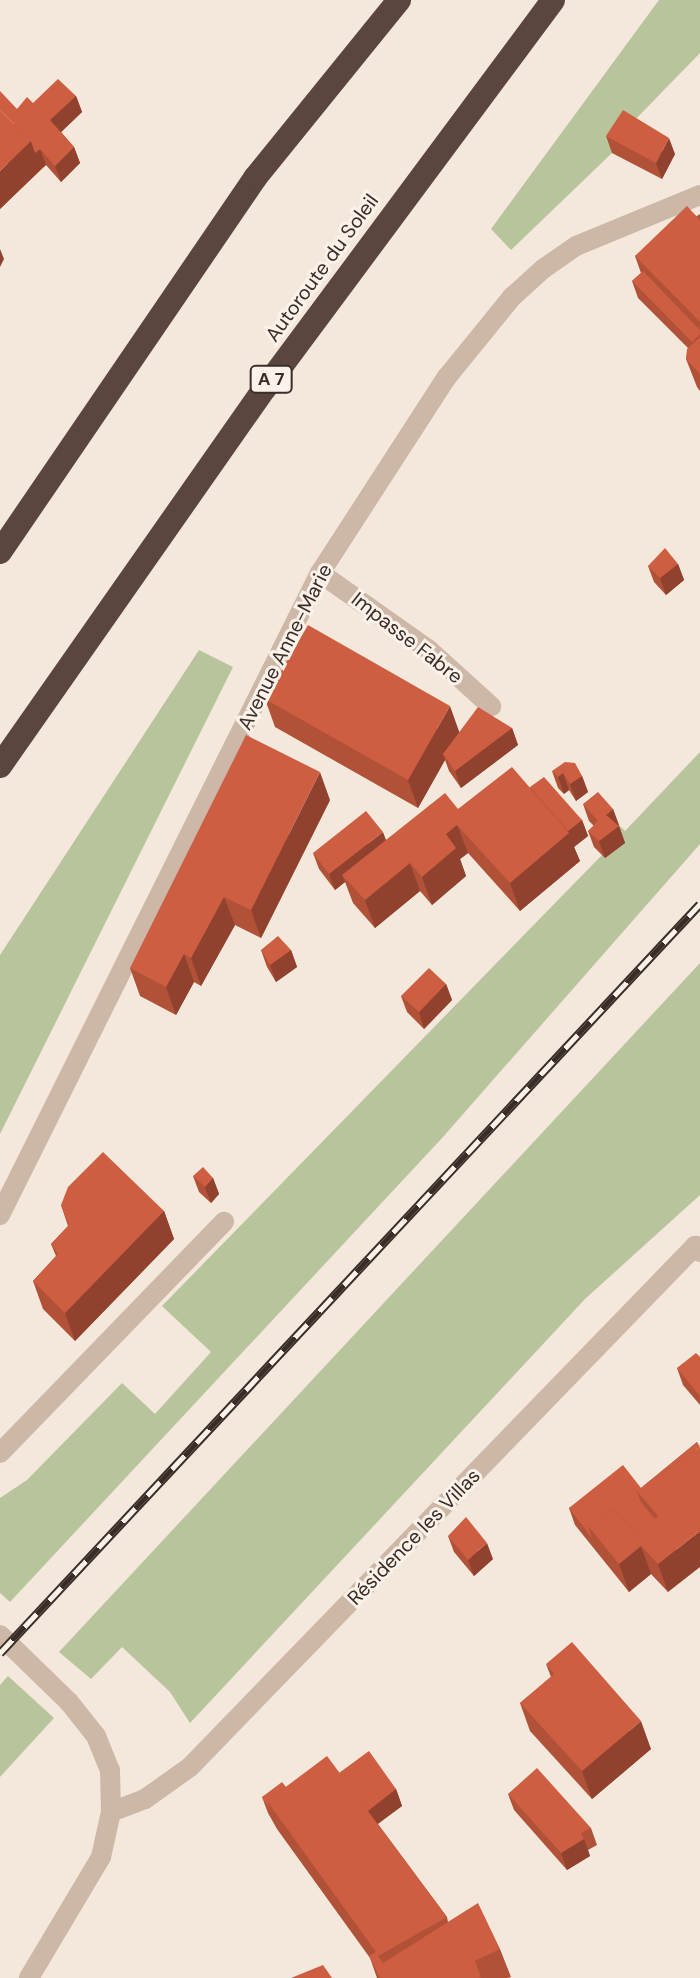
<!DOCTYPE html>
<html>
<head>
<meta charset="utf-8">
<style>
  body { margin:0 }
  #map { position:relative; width:700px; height:1978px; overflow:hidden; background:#f4e8dc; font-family:"DM Sans",sans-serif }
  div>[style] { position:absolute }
  .green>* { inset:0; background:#b8c49b }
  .minor>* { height:20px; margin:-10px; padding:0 10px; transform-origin:10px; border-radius:10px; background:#cdb7a7 }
  .highway>* { height:24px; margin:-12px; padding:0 12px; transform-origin:12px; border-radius:12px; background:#5a463f }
  .rail>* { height:9px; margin-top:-4.5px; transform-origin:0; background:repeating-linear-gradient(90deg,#fbf2e9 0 18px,#392d28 0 36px); box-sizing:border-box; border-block:2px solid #392d28 }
  .wall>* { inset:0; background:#b05138 }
  .shaded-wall>* { inset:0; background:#90422e }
  .building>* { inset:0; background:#cd5e41 }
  span { translate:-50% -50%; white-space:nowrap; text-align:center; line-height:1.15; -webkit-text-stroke:6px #fbf2e9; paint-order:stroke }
  .shield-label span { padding:2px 6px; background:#fbf2e9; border:2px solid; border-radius:6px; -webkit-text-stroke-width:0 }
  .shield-label { font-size:18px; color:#392d28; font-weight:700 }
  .street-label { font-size:20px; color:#392d28 }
</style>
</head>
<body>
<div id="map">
  <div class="green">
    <div style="clip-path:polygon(659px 0,700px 0,700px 53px,629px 126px,612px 153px,511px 250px,491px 229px)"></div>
    <div style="clip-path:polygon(199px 650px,233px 667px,0 1134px,0 955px)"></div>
    <div style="clip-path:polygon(700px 752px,700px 844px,443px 1137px,10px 1602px,0 1593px,0 1498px,27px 1480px,122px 1383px,155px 1414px,211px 1352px,162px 1306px,602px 855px,606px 857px,612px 831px,619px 825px,625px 831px)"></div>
    <div style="clip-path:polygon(700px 963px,700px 1195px,585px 1299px,190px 1723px,170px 1692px,122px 1647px,91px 1679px,59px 1652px)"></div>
    <div style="clip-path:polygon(8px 1676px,54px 1718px,0 1777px,0 1685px)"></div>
  </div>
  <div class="minor">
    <div style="left:320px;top:573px;width:133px;rotate:35.2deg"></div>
    <div style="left:429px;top:650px;width:84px;rotate:42.1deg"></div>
    <div style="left:0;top:1215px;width:717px;rotate:-63.51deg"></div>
    <div style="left:320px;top:573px;width:234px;rotate:-57.1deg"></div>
    <div style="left:447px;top:377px;width:103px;rotate:-50.9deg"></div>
    <div style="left:512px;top:297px;width:42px;rotate:-42.1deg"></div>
    <div style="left:543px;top:269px;width:40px;rotate:-34.9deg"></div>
    <div style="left:576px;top:246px;width:134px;rotate:-22.4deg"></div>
    <div style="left:0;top:1453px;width:322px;rotate:-45.9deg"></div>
    <div style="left:0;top:1635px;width:96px;rotate:44.2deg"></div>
    <div style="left:69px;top:1702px;width:43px;rotate:51.5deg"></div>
    <div style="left:96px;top:1736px;width:37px;rotate:68deg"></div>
    <div style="left:110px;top:1770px;width:42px;rotate:88.6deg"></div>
    <div style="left:111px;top:1812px;width:46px;rotate:102.5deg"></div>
    <div style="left:101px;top:1857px;width:141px;rotate:120.8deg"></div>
    <div style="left:111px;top:1812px;width:36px;rotate:-21deg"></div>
    <div style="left:145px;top:1799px;width:55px;rotate:-35.4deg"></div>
    <div style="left:190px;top:1767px;width:726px;rotate:-45.89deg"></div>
    <div style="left:695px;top:1246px;width:8px;rotate:50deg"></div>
  </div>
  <div class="highway">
    <div style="left:0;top:552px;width:453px;rotate:-55.7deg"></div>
    <div style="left:255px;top:178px;width:229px;rotate:-51deg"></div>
    <div style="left:0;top:766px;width:462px;rotate:-55deg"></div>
    <div style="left:265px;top:388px;width:483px;rotate:-53.4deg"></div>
  </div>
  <div class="rail">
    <div style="left:0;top:1653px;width:1025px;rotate:-46.94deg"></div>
  </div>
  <div class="wall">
    <div style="clip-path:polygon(76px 96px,82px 112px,61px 132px,74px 147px,80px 163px,61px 182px,46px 165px,0 209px,17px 109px,33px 103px)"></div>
    <div style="clip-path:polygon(606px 136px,675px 154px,662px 179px,612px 153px)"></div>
    <div style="clip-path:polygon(700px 214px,700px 391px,697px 387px,686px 359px,688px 348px,638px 298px,632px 281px,641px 273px,635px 256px)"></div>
    <div style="clip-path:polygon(678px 564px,684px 580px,666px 595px,654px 582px,648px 566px)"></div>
    <div style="clip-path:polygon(265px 699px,459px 733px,512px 728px,518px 745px,461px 788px,449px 771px,445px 760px,418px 808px,275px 727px)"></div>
    <div style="clip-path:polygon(552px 771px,582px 776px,588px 792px,576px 801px,569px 790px,564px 794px,558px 788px)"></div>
    <div style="clip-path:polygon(530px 787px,582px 820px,588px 836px,574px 847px,580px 861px,520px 911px,468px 853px,460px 859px,466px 876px,432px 905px,420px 891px,375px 928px,353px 903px,345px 882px,335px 890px,319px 869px,313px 853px,386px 840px,458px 809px)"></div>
    <div style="clip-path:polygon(330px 800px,261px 938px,235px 925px,201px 986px,194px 982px,176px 1015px,140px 996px,130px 968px)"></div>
    <div style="clip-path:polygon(583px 804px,613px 809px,625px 843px,605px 858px,594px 847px,588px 831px,594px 826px,589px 821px)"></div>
    <div style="clip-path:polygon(261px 950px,291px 950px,297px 967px,276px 982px,267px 967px)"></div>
    <div style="clip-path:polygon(446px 984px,452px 1000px,424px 1029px,407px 1012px,401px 996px)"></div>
    <div style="clip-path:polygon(193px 1176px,213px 1178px,219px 1194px,211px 1203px,199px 1192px)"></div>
    <div style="clip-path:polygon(61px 1205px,164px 1211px,174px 1239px,75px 1341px,43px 1309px,33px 1281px,56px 1256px,51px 1244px,68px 1226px)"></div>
    <div style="clip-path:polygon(700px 1357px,700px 1405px,683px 1385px,677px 1368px)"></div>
    <div style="clip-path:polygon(697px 1442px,668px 1592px,651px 1574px,629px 1592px,575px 1525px,569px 1508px,641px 1488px)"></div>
    <div style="clip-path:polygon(448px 1536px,493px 1559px,474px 1576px,454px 1552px)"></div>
    <div style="clip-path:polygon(546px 1664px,651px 1749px,592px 1799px,530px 1731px,520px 1703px,551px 1677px)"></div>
    <div style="clip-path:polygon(339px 1773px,396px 1789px,402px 1806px,378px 1824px,447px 1917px,448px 1922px,500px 1949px,511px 1977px,508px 1978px,377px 1978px,370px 1958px,277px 1829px,268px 1813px,262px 1797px,286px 1787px)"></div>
    <div style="clip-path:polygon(508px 1794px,591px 1828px,597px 1845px,588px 1850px,590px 1856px,567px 1870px,514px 1810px)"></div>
  </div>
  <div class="shaded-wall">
    <div style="clip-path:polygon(76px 96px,82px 112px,56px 137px,50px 120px)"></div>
    <div style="clip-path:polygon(669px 138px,675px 154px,662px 179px,656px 163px)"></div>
    <div style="clip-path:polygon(31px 141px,41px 169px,0 209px,0 171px)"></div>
    <div style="clip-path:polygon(74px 147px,80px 163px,61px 182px,55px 166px)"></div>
    <div style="clip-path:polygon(40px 149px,46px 165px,41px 169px,35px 153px)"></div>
    <div style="clip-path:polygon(0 249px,4px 259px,0 267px)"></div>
    <div style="clip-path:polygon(678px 564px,684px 580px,666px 595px,660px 578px)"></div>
    <div style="clip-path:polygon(450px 706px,460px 734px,443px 754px,445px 760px,418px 808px,408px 780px)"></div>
    <div style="clip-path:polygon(512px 728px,518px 745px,461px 788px,455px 771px)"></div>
    <div style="clip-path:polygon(320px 772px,330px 800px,261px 938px,251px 910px)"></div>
    <div style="clip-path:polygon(563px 773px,569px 790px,564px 794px,558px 777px)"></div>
    <div style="clip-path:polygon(582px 776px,588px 792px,576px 801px,570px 784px)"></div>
    <div style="clip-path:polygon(613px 809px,619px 825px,612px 831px,606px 815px)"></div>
    <div style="clip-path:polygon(582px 820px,588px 836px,574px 847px,580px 861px,520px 911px,510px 883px,564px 834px)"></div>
    <div style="clip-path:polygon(457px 825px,468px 853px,460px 859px,466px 876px,432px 905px,422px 877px,446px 834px)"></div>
    <div style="clip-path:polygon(619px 826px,625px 843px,605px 858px,599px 841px)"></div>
    <div style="clip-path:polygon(383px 832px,389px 848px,342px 875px,345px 882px,335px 890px,329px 874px)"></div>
    <div style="clip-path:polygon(410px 863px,420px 891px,375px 928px,365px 900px)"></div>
    <div style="clip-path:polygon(224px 897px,235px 925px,201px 986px,191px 958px)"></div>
    <div style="clip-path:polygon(291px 950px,297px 967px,276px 982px,270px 965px)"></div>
    <div style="clip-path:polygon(184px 954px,194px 982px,176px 1015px,166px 987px)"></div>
    <div style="clip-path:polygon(446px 984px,452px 1000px,424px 1029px,419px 1012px)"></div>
    <div style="clip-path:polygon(213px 1178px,219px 1194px,211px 1203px,205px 1187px)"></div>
    <div style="clip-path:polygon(164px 1211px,174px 1239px,75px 1341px,65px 1313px)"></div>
    <div style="clip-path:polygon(700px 1531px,700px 1567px,668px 1592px,658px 1564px)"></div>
    <div style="clip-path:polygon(487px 1543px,493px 1559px,474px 1576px,468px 1560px)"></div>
    <div style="clip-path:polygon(641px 1546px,651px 1574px,629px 1592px,619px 1564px)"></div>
    <div style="clip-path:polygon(641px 1721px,651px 1749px,592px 1799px,582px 1771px)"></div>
    <div style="clip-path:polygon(396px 1789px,402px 1806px,370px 1829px,364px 1813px)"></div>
    <div style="clip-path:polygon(584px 1839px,590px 1856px,567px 1870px,561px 1853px)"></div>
  </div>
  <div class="building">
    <div style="clip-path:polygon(58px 79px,76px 96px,50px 120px,74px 147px,55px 166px,40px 149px,35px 153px,31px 141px,0 110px,0 91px,17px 109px,27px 97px,33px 103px)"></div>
    <div style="clip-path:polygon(0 110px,31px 141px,0 171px)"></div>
    <div style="clip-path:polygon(623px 110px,669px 138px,656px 163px,606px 136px)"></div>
    <div style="clip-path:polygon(687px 206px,700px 220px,700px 322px,635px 256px)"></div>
    <div style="clip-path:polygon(643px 271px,700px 330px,700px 334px,692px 342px,632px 281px)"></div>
    <div style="clip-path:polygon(700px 337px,700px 374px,686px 359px,687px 349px)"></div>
    <div style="clip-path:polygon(665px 548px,678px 564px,660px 578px,648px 566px)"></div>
    <div style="clip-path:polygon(308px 625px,450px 706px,408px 780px,265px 699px)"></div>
    <div style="clip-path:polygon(478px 707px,512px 728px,455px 771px,443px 754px)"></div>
    <div style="clip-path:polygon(246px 735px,320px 772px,251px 910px,224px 897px,191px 958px,184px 954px,166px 987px,130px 968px)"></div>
    <div style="clip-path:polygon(565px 762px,575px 763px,582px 776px,570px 784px,563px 773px,558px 777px,552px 771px)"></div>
    <div style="clip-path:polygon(512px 767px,569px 833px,510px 883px,457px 825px,446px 834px,456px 848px,422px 877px,410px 863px,365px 900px,342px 875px,445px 793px,458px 809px)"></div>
    <div style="clip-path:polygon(544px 777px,582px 820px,568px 831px,530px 787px)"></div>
    <div style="clip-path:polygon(598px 792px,613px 809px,606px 815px,619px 826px,599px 841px,588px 831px,598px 821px,583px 804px)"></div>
    <div style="clip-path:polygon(366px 811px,383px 832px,329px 874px,313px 853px)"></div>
    <div style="clip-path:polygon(278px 936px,291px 950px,270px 965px,261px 950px)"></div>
    <div style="clip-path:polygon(429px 968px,446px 984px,419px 1012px,401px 996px)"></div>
    <div style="clip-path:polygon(103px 1152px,164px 1211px,65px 1313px,33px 1281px,58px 1254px,51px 1244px,69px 1225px,61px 1205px,68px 1187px)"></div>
    <div style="clip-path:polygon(203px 1167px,213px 1178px,205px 1187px,193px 1176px)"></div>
    <div style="clip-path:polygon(696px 1353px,700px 1357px,700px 1396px,677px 1368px)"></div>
    <div style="clip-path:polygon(697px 1442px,700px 1447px,637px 1491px,641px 1502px,655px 1519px,636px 1534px,614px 1508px,588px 1526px,592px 1538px,569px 1508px,623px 1465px,641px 1488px)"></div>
    <div style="clip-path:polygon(700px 1447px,700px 1531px,658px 1564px,641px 1546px,619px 1564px,588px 1526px,614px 1508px,636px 1534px,658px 1516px,637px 1491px)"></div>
    <div style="clip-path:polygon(466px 1517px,487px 1543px,468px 1560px,448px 1536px)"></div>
    <div style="clip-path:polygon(572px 1642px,641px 1721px,582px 1771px,520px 1703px,554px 1674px,546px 1664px)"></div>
    <div style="clip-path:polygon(369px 1751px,396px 1789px,368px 1811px,339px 1773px)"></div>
    <div style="clip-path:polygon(327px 1756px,447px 1917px,378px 1956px,383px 1963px,478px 1903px,500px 1949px,475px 1961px,481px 1977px,479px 1978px,380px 1978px,369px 1956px,376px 1952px,267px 1801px)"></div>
    <div style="clip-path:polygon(537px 1768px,591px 1828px,581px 1833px,584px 1839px,561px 1853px,508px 1794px)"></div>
    <div style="clip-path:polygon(282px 1782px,286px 1787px,267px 1801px,271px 1812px,262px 1797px)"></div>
    <div style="clip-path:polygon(323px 1965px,332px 1978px,291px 1978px)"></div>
  </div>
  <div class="shield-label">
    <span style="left:271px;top:379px">A 7</span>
  </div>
  <div class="street-label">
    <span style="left:322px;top:268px;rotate:-54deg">Autoroute du Soleil</span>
    <span style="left:407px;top:638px;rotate:38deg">Impasse Fabre</span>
    <span style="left:285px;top:647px;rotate:-63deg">Avenue Anne-Marie</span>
    <span style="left:414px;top:1537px;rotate:-46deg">Résidence les Villas</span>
  </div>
</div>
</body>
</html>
